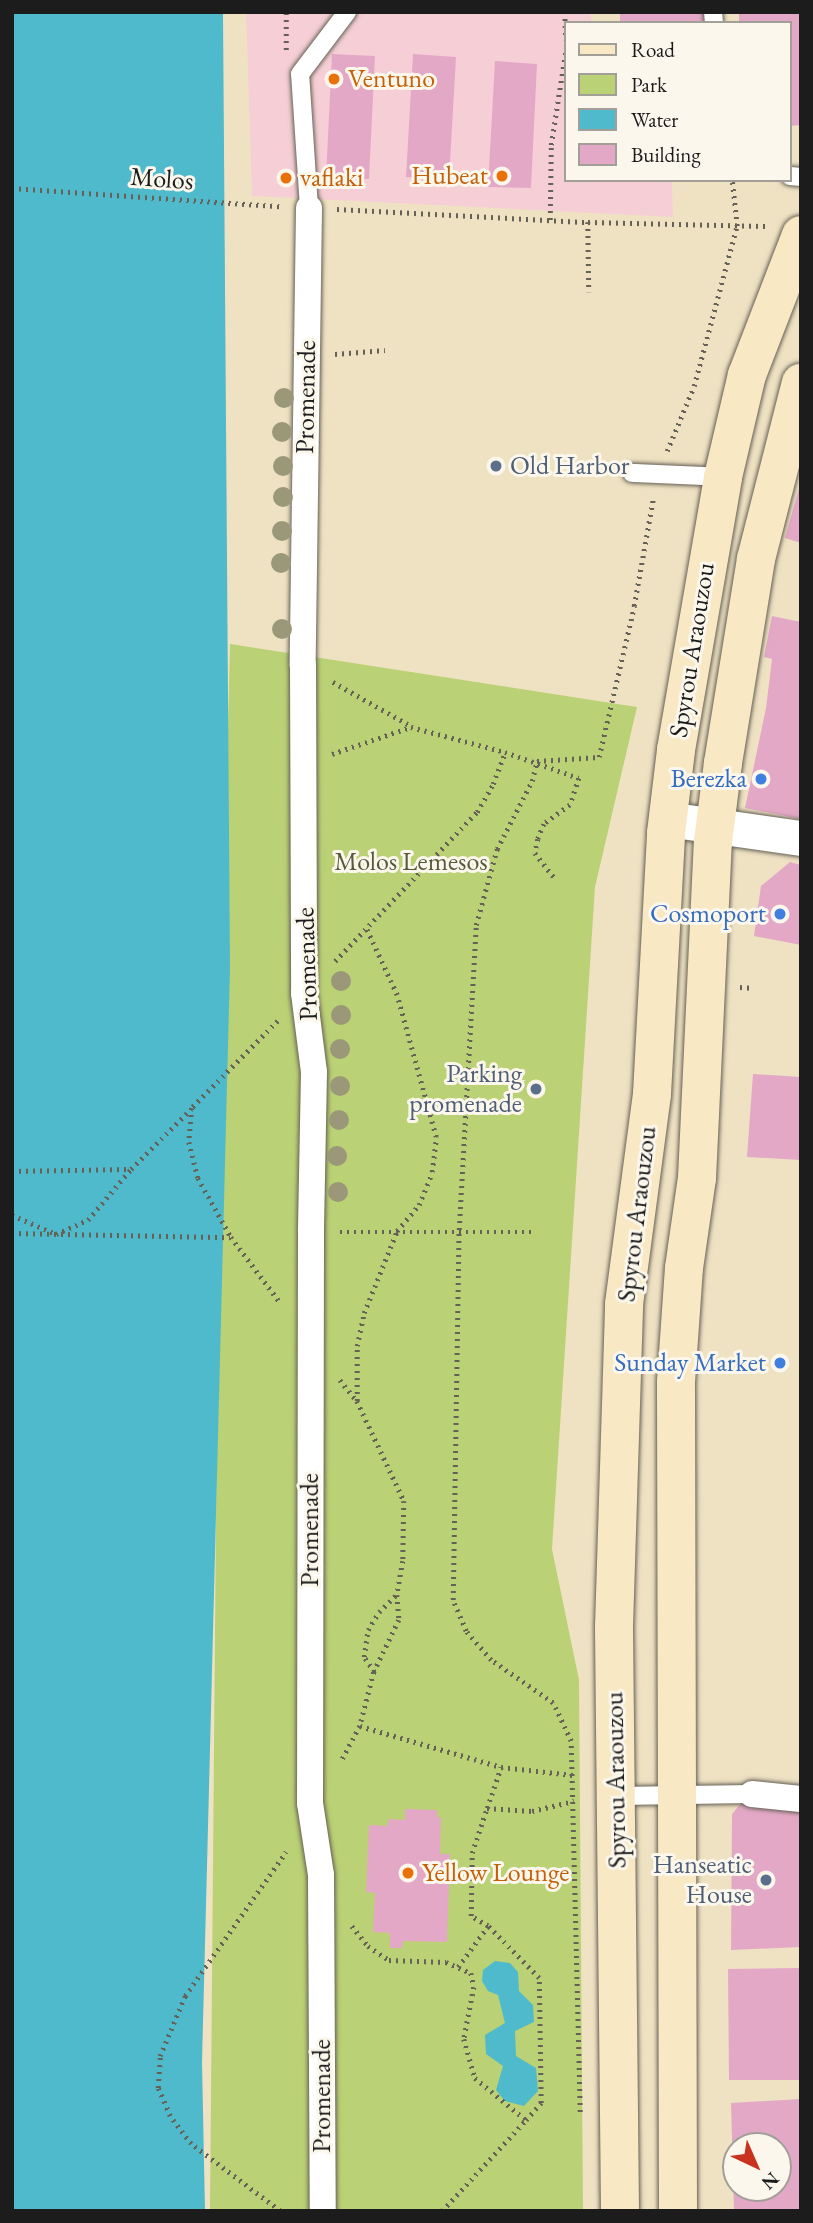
<!DOCTYPE html>
<html>
<head>
<meta charset="utf-8">
<style>
  body { margin:0 }
  #map { position:relative; width:813px; height:2223px; overflow:hidden; background:#efe2c3; font-family:"EB Garamond",serif }
  div>[style] { position:absolute }
  .built>* { inset:0; background:#f6cfd6 }
  .green>* { inset:0; background:#bbd175 }
  .water>* { inset:0; background:#4fbacb }
  .building>* { inset:0; background:#e4a8c7 }
  .path>* { height:4.5px; margin-top:-2.25px; transform-origin:0; background:repeating-linear-gradient(90deg,#666156 0 2px,transparent 0 7px) }
  .roads { filter:drop-shadow(0 0 2px #666156) drop-shadow(0 0 2px #666156) }
  .service>* { height:18px; margin:-9px; padding:0 9px; transform-origin:9px; border-radius:9px; background:#fff }
  .pedestrian>* { height:26px; margin:-13px; padding:0 13px; transform-origin:13px; border-radius:13px; background:#fff }
  .minor>* { height:35px; margin:-17.5px; padding:0 17.5px; transform-origin:17.5px; border-radius:17.5px; background:#fff }
  .secondary>* { height:38px; margin:-19px; padding:0 19px; transform-origin:19px; border-radius:19px; background:#f8e8c3 }
  .trees>* { width:20px; height:20px; margin:-10px; border-radius:50%; background:#9a9878 }
  .dots>* { width:19px; height:19px; translate:-50% -50%; box-sizing:border-box; border:4px solid #fbf7ec; border-radius:50% }
  span { translate:-50% -50%; white-space:nowrap; text-align:center; line-height:1.15; -webkit-text-stroke:6px #fbf7ec; paint-order:stroke }
  .food-label { font-size:26px; color:#c56008 }
  .left { translate:0 -50%; text-align:left }
  .right { translate:-100% -50%; text-align:right }
  .street-label { font-size:26px; color:#1c1c1c }
  .service-label { font-size:26px; color:#4e5e75 }
  .shop-label { font-size:26px; color:#366cbe }
  .park-label { font-size:26px; color:#545b3b }
  .frame { position:absolute; inset:0; border:14px solid #1c1c1c; pointer-events:none }
  .legend { position:absolute; left:564px; top:21px; width:228px; height:161px; box-sizing:border-box; background:#fbf7ec; border:2px solid #a29f99; margin:0; padding:9px 12px; list-style:none; font-size:21px; color:#1c1c1c }
  .legend li { display:flex; align-items:center; gap:14px; height:35px }
  .legend b { width:35px; border:2px solid #a29f99 }
  .north { position:absolute; left:722px; top:2132px; width:70px; height:70px; box-sizing:border-box; background:#fbf7ec; border:2px solid #a29f99; border-radius:50%; rotate:136deg; font-size:19px; font-weight:700; line-height:28px; text-align:center; color:#1c1c1c }
  .north::after { content:''; display:block; margin:auto; width:24px; height:32px; background:#c8321e; clip-path:polygon(50% 0,100% 100%,50% 72%,0 100%) }
</style>
</head>
<body>
<div id="map">
  <div class="built">
    <div style="clip-path:polygon(246px 12px,590px 12px,592px 23px,566px 23px,566px 180px,672px 180px,673px 217px,252px 196px)"></div>
  </div>
  <div class="green">
    <div style="clip-path:polygon(230px 644px,637px 707px,595px 887px,552px 1549px,579px 1680px,583px 2211px,210px 2211px,220px 1058px)"></div>
  </div>
  <div class="water">
    <div style="clip-path:polygon(12px 12px,223px 12px,230px 968px,202px 2062px,205px 2211px,12px 2211px)"></div>
    <div style="clip-path:polygon(495px 1961px,510px 1963px,518px 1972px,519px 1991px,533px 2005px,534px 2022px,515px 2031px,516px 2056px,536px 2068px,538px 2091px,524px 2106px,505px 2101px,496px 2090px,503px 2066px,486px 2054px,485px 2035px,505px 2023px,498px 1995px,488px 1991px,482px 1981px,483px 1970px)"></div>
  </div>
  <div class="building">
    <div style="clip-path:polygon(620px 12px,706px 12px,706px 23px,620px 23px)"></div>
    <div style="clip-path:polygon(739px 12px,801px 12px,801px 125px,790px 126px,790px 23px,739px 23px)"></div>
    <div style="clip-path:polygon(332px 54px,375px 56px,369px 179px,326px 177px)"></div>
    <div style="clip-path:polygon(413px 54px,456px 57px,449px 180px,406px 177px)"></div>
    <div style="clip-path:polygon(495px 61px,537px 64px,531px 188px,488px 187px)"></div>
    <div style="clip-path:polygon(800px 485px,801px 485px,801px 543px,785px 538px)"></div>
    <div style="clip-path:polygon(772px 616px,801px 622px,801px 819px,745px 808px,766px 708px,772px 659px,764px 657px)"></div>
    <div style="clip-path:polygon(790px 862px,801px 865px,801px 945px,754px 936px,761px 886px)"></div>
    <div style="clip-path:polygon(753px 1074px,801px 1077px,801px 1160px,747px 1157px)"></div>
    <div style="clip-path:polygon(743px 1801px,801px 1806px,801px 1947px,731px 1950px,732px 1814px)"></div>
    <div style="clip-path:polygon(405px 1809px,437px 1810px,437px 1817px,441px 1817px,440px 1854px,450px 1854px,447px 1942px,403px 1941px,402px 1948px,390px 1948px,390px 1933px,373px 1932px,375px 1893px,366px 1892px,369px 1825px,387px 1826px,389px 1819px,405px 1820px)"></div>
    <div style="clip-path:polygon(801px 1968px,801px 2080px,729px 2080px,728px 1969px)"></div>
    <div style="clip-path:polygon(evenodd,801px 2099px,801px 2211px,734px 2211px,731px 2103px,801px 2099px,736px 2146px,778px 2146px,778px 2188px,736px 2188px,736px 2146px)"></div>
  </div>
  <div class="path">
    <div style="left:565px;top:12px;width:28px;rotate:88deg"></div>
    <div style="left:286px;top:50px;width:38px;rotate:-90deg"></div>
    <div style="left:12px;top:188px;width:268px;rotate:3.9deg"></div>
    <div style="left:337px;top:209px;width:251px;rotate:3deg"></div>
    <div style="left:588px;top:222px;width:180px;rotate:1.3deg"></div>
    <div style="left:550px;top:220px;width:75px;rotate:-89.2deg"></div>
    <div style="left:551px;top:145px;width:97px;rotate:-81.1deg"></div>
    <div style="left:588px;top:222px;width:70px;rotate:89.2deg"></div>
    <div style="left:335px;top:354px;width:50px;rotate:-4.6deg"></div>
    <div style="left:667px;top:451px;width:70px;rotate:-67.4deg"></div>
    <div style="left:694px;top:386px;width:166px;rotate:-75deg"></div>
    <div style="left:737px;top:226px;width:46px;rotate:-96.2deg"></div>
    <div style="left:333px;top:682px;width:90px;rotate:29.4deg"></div>
    <div style="left:332px;top:754px;width:83px;rotate:-18.9deg"></div>
    <div style="left:411px;top:727px;width:97px;rotate:14.9deg"></div>
    <div style="left:335px;top:961px;width:206px;rotate:-46.4deg"></div>
    <div style="left:477px;top:812px;width:32px;rotate:-60deg"></div>
    <div style="left:493px;top:784px;width:34px;rotate:-69deg"></div>
    <div style="left:505px;top:752px;width:78px;rotate:19.4deg"></div>
    <div style="left:579px;top:778px;width:28px;rotate:108deg"></div>
    <div style="left:570px;top:805px;width:32px;rotate:144deg"></div>
    <div style="left:544px;top:824px;width:16px;rotate:112deg"></div>
    <div style="left:538px;top:839px;width:14px;rotate:102deg"></div>
    <div style="left:535px;top:853px;width:33px;rotate:52deg"></div>
    <div style="left:740px;top:987px;width:14px;rotate:4deg"></div>
    <div style="left:278px;top:1021px;width:122px;rotate:134.7deg"></div>
    <div style="left:192px;top:1108px;width:34px;rotate:95deg"></div>
    <div style="left:189px;top:1142px;width:37px;rotate:76deg"></div>
    <div style="left:198px;top:1178px;width:68px;rotate:60.8deg"></div>
    <div style="left:231px;top:1237px;width:80px;rotate:53.1deg"></div>
    <div style="left:12px;top:1171px;width:118px;rotate:-1deg"></div>
    <div style="left:12px;top:1215px;width:48px;rotate:23.4deg"></div>
    <div style="left:56px;top:1234px;width:35px;rotate:-24deg"></div>
    <div style="left:88px;top:1220px;width:67px;rotate:-49.9deg"></div>
    <div style="left:131px;top:1169px;width:85px;rotate:-45deg"></div>
    <div style="left:340px;top:1232px;width:191px"></div>
    <div style="left:12px;top:1233px;width:218px;rotate:1.1deg"></div>
    <div style="left:340px;top:1380px;width:27px;rotate:51deg"></div>
    <div style="left:357px;top:1401px;width:110px;rotate:64.8deg"></div>
    <div style="left:404px;top:1501px;width:60px;rotate:91deg"></div>
    <div style="left:403px;top:1561px;width:35px;rotate:100deg"></div>
    <div style="left:397px;top:1595px;width:25px;rotate:85deg"></div>
    <div style="left:399px;top:1620px;width:58px;rotate:115.7deg"></div>
    <div style="left:374px;top:1672px;width:56px;rotate:104.5deg"></div>
    <div style="left:360px;top:1726px;width:40px;rotate:118deg"></div>
    <div style="left:357px;top:1401px;width:55px;rotate:-90deg"></div>
    <div style="left:357px;top:1346px;width:34px;rotate:-78deg"></div>
    <div style="left:364px;top:1313px;width:88px;rotate:-68.1deg"></div>
    <div style="left:397px;top:1231px;width:34px;rotate:-50deg"></div>
    <div style="left:419px;top:1205px;width:35px;rotate:-68deg"></div>
    <div style="left:432px;top:1172px;width:35px;rotate:-83deg"></div>
    <div style="left:436px;top:1137px;width:147px;rotate:-105.4deg"></div>
    <div style="left:397px;top:995px;width:74px;rotate:-114.8deg"></div>
    <div style="left:374px;top:1672px;width:18px;rotate:-124deg"></div>
    <div style="left:364px;top:1657px;width:27px;rotate:-82deg"></div>
    <div style="left:368px;top:1630px;width:21px;rotate:-59deg"></div>
    <div style="left:379px;top:1612px;width:24px;rotate:-45deg"></div>
    <div style="left:360px;top:1726px;width:147px;rotate:16.2deg"></div>
    <div style="left:501px;top:1767px;width:72px;rotate:6.3deg"></div>
    <div style="left:487px;top:1808px;width:43px;rotate:-71.1deg"></div>
    <div style="left:352px;top:1926px;width:26px;rotate:51deg"></div>
    <div style="left:368px;top:1946px;width:25px;rotate:34deg"></div>
    <div style="left:389px;top:1960px;width:57px;rotate:2deg"></div>
    <div style="left:446px;top:1962px;width:27px;rotate:24deg"></div>
    <div style="left:471px;top:1973px;width:14px;rotate:78deg"></div>
    <div style="left:474px;top:1987px;width:53px;rotate:100.9deg"></div>
    <div style="left:464px;top:2039px;width:41px;rotate:74.2deg"></div>
    <div style="left:475px;top:2078px;width:66px;rotate:39.5deg"></div>
    <div style="left:526px;top:2120px;width:23px;rotate:-49deg"></div>
    <div style="left:541px;top:2103px;width:125px;rotate:-90.9deg"></div>
    <div style="left:539px;top:1978px;width:73px;rotate:-134.4deg"></div>
    <div style="left:488px;top:1926px;width:20px;rotate:-150deg"></div>
    <div style="left:471px;top:1916px;width:63px;rotate:-89.1deg"></div>
    <div style="left:472px;top:1853px;width:47px;rotate:-71.6deg"></div>
    <div style="left:487px;top:1808px;width:45px;rotate:3.8deg"></div>
    <div style="left:532px;top:1811px;width:43px;rotate:-13.4deg"></div>
    <div style="left:458px;top:1967px;width:51px;rotate:-53.8deg"></div>
    <div style="left:580px;top:2112px;width:371px;rotate:-91.4deg"></div>
    <div style="left:571px;top:1741px;width:42px;rotate:-115.3deg"></div>
    <div style="left:553px;top:1703px;width:75px;rotate:-145.3deg"></div>
    <div style="left:491px;top:1660px;width:38px;rotate:-131deg"></div>
    <div style="left:466px;top:1631px;width:34px;rotate:-113deg"></div>
    <div style="left:453px;top:1600px;width:370px;rotate:-89.1deg"></div>
    <div style="left:459px;top:1230px;width:305px;rotate:-86.8deg"></div>
    <div style="left:476px;top:925px;width:79px;rotate:-74.6deg"></div>
    <div style="left:497px;top:849px;width:76px;rotate:-62.8deg"></div>
    <div style="left:532px;top:781px;width:21px;rotate:-76deg"></div>
    <div style="left:537px;top:761px;width:62px;rotate:-3.7deg"></div>
    <div style="left:599px;top:757px;width:155px;rotate:-76.9deg"></div>
    <div style="left:634px;top:606px;width:109px;rotate:-79.9deg"></div>
    <div style="left:280px;top:2211px;width:111px;rotate:-143deg"></div>
    <div style="left:191px;top:2144px;width:35px;rotate:-127deg"></div>
    <div style="left:170px;top:2116px;width:30px;rotate:-113deg"></div>
    <div style="left:158px;top:2088px;width:32px;rotate:-86deg"></div>
    <div style="left:160px;top:2056px;width:65px;rotate:-67.4deg"></div>
    <div style="left:185px;top:1996px;width:176px;rotate:-55deg"></div>
    <div style="left:442px;top:2211px;width:124px;rotate:-47.3deg"></div>
  </div>
  <div class="roads">
    <div class="service">
      <div style="left:713px;top:12px;width:11px;rotate:85deg"></div>
      <div style="left:790px;top:176px;width:11px;rotate:5deg"></div>
      <div style="left:309px;top:208px;width:134px;rotate:-93.8deg"></div>
      <div style="left:300px;top:74px;width:78px;rotate:-52.8deg"></div>
      <div style="left:632px;top:473px;width:91px;rotate:2.5deg"></div>
      <div style="left:617px;top:1796px;width:135px;rotate:-0.8deg"></div>
    </div>
    <div class="pedestrian">
      <div style="left:309px;top:208px;width:457px;rotate:90.8deg"></div>
      <div style="left:303px;top:665px;width:328px;rotate:89.8deg"></div>
      <div style="left:304px;top:993px;width:80px;rotate:82.8deg"></div>
      <div style="left:314px;top:1072px;width:160px;rotate:91.1deg"></div>
      <div style="left:311px;top:1232px;width:571px;rotate:90.1deg"></div>
      <div style="left:310px;top:1803px;width:73px;rotate:81.3deg"></div>
      <div style="left:321px;top:1875px;width:336px;rotate:89.7deg"></div>
      <div style="left:752px;top:1794px;width:49px;rotate:5.8deg"></div>
    </div>
    <div class="minor">
      <div style="left:667px;top:819px;width:135px;rotate:8.1deg"></div>
    </div>
    <div class="secondary">
      <div style="left:620px;top:2211px;width:584px;rotate:-90.59deg"></div>
      <div style="left:614px;top:1627px;width:323px;rotate:-88.2deg"></div>
      <div style="left:624px;top:1304px;width:212px;rotate:-82.4deg"></div>
      <div style="left:652px;top:1094px;width:261px;rotate:-86.9deg"></div>
      <div style="left:666px;top:833px;width:84px;rotate:-83.1deg"></div>
      <div style="left:676px;top:750px;width:277px;rotate:-80.2deg"></div>
      <div style="left:723px;top:477px;width:105px;rotate:-76.8deg"></div>
      <div style="left:747px;top:375px;width:150px;rotate:-68.9deg"></div>
      <div style="left:678px;top:2211px;width:829px;rotate:-90.14deg"></div>
      <div style="left:676px;top:1382px;width:114px;rotate:-86deg"></div>
      <div style="left:684px;top:1268px;width:91px;rotate:-81.8deg"></div>
      <div style="left:697px;top:1178px;width:336px;rotate:-87.3deg"></div>
      <div style="left:713px;top:842px;width:80px;rotate:-82.8deg"></div>
      <div style="left:723px;top:763px;width:207px;rotate:-80.8deg"></div>
      <div style="left:756px;top:559px;width:182px;rotate:-75.7deg"></div>
    </div>
  </div>
  <div class="trees">
    <div style="left:284px;top:398px"></div>
    <div style="left:282px;top:432px"></div>
    <div style="left:283px;top:466px"></div>
    <div style="left:283px;top:497px"></div>
    <div style="left:282px;top:531px"></div>
    <div style="left:281px;top:563px"></div>
    <div style="left:282px;top:629px"></div>
    <div style="left:341px;top:981px"></div>
    <div style="left:341px;top:1015px"></div>
    <div style="left:340px;top:1049px"></div>
    <div style="left:340px;top:1086px"></div>
    <div style="left:339px;top:1120px"></div>
    <div style="left:337px;top:1156px"></div>
    <div style="left:338px;top:1192px"></div>
  </div>
  <div class="dots">
    <div style="left:334px;top:79px;background:#e8710a"></div>
    <div style="left:502px;top:176px;background:#e8710a"></div>
    <div style="left:286px;top:178px;background:#e8710a"></div>
    <div style="left:496px;top:466px;background:#5c6f8a"></div>
    <div style="left:761px;top:779px;background:#3f7fe0"></div>
    <div style="left:780px;top:914px;background:#3f7fe0"></div>
    <div style="left:536px;top:1089px;background:#5c6f8a"></div>
    <div style="left:780px;top:1363px;background:#3f7fe0"></div>
    <div style="left:408px;top:1873px;background:#e8710a"></div>
    <div style="left:766px;top:1880px;background:#5c6f8a"></div>
  </div>
  <div class="food-label">
    <span class="left" style="left:348px;top:79px">Ventuno</span>
    <span class="right" style="left:488px;top:176px">Hubeat</span>
    <span class="left" style="left:300px;top:178px">vaflaki</span>
    <span class="left" style="left:422px;top:1873px">Yellow Lounge</span>
  </div>
  <div class="street-label">
    <span style="left:162px;top:179px;rotate:4deg">Molos</span>
    <span style="left:306px;top:397px;rotate:-89deg">Promenade</span>
    <span style="left:692px;top:650px;rotate:-81deg">Spyrou Araouzou</span>
    <span style="left:307px;top:964px;rotate:-92deg">Promenade</span>
    <span style="left:637px;top:1214px;rotate:-83deg">Spyrou Araouzou</span>
    <span style="left:310px;top:1530px;rotate:-90deg">Promenade</span>
    <span style="left:616px;top:1780px;rotate:-91deg">Spyrou Araouzou</span>
    <span style="left:322px;top:2096px;rotate:-90deg">Promenade</span>
  </div>
  <div class="service-label">
    <span class="left" style="left:510px;top:466px">Old Harbor</span>
    <span class="right" style="left:522px;top:1089px">Parking<br>promenade</span>
    <span class="right" style="left:752px;top:1880px">Hanseatic<br>House</span>
  </div>
  <div class="shop-label">
    <span class="right" style="left:747px;top:779px">Berezka</span>
    <span class="right" style="left:766px;top:914px">Cosmoport</span>
    <span class="right" style="left:766px;top:1363px">Sunday Market</span>
  </div>
  <div class="park-label">
    <span style="left:411px;top:862px">Molos Lemesos</span>
  </div>
  <div class="frame"></div>
  <ul class="legend">
  <li><b style="height:9px;background:#f8e8c3"></b>Road</li>
  <li><b style="height:19px;background:#bbd175"></b>Park</li>
  <li><b style="height:19px;background:#4fbacb"></b>Water</li>
  <li><b style="height:19px;background:#e4a8c7"></b>Building</li>
  </ul>
  <div class="north">N</div>
</div>
</body>
</html>
